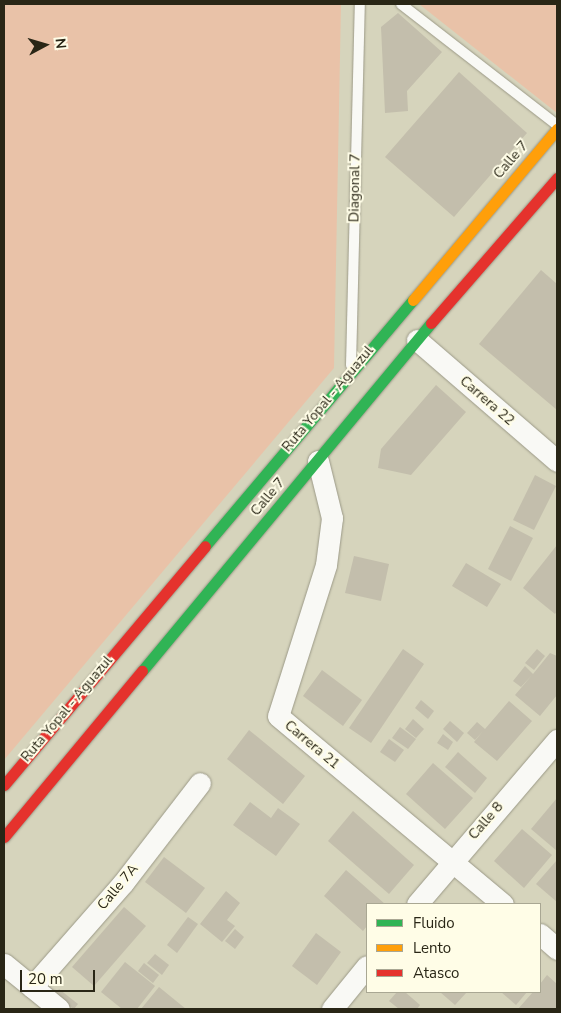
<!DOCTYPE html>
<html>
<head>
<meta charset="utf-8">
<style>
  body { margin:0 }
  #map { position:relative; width:561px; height:1013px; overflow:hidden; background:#d6d4bc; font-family:"Nunito Sans",sans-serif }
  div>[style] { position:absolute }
  .green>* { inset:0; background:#e9c2a8 }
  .building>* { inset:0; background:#c3beac }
  .roads { filter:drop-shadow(0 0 1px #9b9987) drop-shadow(0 0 1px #9b9987) }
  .lane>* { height:10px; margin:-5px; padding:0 5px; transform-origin:5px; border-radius:5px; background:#f9f9f5 }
  .street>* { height:21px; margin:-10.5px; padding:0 10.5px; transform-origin:10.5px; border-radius:10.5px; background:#f9f9f5 }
  .fast>* { height:11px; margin:-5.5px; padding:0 5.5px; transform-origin:5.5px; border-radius:5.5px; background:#30b455 }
  .slow>* { height:11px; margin:-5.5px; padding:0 5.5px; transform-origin:5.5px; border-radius:5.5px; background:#ff9f0a }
  .jam>* { height:11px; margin:-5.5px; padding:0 5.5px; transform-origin:5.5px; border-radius:5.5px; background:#e5322d }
  span { translate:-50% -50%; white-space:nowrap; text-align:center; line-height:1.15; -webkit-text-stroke:4px #fffde7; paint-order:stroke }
  .street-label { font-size:14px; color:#292616 }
  .frame { position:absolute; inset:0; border:5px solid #292616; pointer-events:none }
  .legend { position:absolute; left:366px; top:903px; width:175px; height:90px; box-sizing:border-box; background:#fffde7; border:1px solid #a9a793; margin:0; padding:6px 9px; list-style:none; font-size:15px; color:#292616 }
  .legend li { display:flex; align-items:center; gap:10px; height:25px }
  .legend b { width:25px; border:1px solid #a9a793 }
  .north { position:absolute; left:20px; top:20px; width:50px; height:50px; -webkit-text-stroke:4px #fffde7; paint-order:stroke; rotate:84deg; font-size:14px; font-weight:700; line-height:20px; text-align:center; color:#292616 }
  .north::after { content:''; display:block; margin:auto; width:18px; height:22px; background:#292616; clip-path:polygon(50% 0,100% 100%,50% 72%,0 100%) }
  .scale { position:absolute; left:20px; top:970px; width:75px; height:22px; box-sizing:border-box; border:2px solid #292616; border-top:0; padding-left:6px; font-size:15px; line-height:18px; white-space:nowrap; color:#292616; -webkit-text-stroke:4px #fffde7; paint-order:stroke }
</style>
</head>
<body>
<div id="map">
  <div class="green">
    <div style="clip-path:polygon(4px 4px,341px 4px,334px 368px,4px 760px)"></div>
    <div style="clip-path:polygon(419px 4px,557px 4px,557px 113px)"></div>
  </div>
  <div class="building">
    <div style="clip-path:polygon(398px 13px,442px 52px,407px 91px,408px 111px,385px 113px,381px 27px)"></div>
    <div style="clip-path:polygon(459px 72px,527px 133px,454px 217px,385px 157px)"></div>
    <div style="clip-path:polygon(541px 270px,557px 284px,557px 410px,479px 344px)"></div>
    <div style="clip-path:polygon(436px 385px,466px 412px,411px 475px,378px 468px,381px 449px)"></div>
    <div style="clip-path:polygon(535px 475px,556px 486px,534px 530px,513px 520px)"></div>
    <div style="clip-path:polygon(510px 526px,533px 538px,511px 581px,488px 569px)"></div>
    <div style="clip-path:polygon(557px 545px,557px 611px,555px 614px,523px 588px)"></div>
    <div style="clip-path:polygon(354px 556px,389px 564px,381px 601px,345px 593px)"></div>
    <div style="clip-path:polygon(466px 563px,501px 584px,487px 607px,452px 586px)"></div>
    <div style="clip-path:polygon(403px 649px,424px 664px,371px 743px,349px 728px)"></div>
    <div style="clip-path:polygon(537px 649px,545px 656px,534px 670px,525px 663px)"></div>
    <div style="clip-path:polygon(550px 653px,557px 656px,557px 695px,540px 716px,515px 695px,532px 675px,521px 687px,513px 681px,525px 666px,533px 674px)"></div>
    <div style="clip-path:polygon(322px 670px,362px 700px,343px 726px,303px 696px)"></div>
    <div style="clip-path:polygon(421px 700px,434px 711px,428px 719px,415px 708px)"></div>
    <div style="clip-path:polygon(509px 701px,532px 721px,497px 761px,474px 742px,483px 731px,475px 740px,467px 733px,477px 722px,485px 729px)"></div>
    <div style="clip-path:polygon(413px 719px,424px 729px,416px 738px,405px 729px)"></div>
    <div style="clip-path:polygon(450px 721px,464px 733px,457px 742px,443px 729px)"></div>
    <div style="clip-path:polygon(400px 727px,416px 739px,408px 749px,392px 738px)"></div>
    <div style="clip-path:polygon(249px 730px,305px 776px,283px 804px,227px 759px)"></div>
    <div style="clip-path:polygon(443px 734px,453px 742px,448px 750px,437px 743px)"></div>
    <div style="clip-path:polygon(389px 739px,404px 750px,395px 762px,380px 752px)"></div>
    <div style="clip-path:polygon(458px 752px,487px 778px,475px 793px,445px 767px)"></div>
    <div style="clip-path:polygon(433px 763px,473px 798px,445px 829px,406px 794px)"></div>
    <div style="clip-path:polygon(557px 798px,557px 851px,531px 829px)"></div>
    <div style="clip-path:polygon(250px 802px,271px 818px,278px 808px,300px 824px,276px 856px,233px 825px)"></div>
    <div style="clip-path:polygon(353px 811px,414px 865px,389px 894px,328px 841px)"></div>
    <div style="clip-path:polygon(522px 829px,552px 855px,524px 888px,494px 861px)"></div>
    <div style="clip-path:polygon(164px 857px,205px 888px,186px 913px,145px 882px)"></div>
    <div style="clip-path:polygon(557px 860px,557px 902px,536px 884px)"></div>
    <div style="clip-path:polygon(346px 870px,385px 904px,367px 904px,367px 926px,363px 931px,324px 896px)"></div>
    <div style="clip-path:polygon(226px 891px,240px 903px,227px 920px,235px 926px,222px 942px,200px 924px)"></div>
    <div style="clip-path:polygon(124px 907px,146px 926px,94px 986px,72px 967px)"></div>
    <div style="clip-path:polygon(188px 917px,198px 924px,177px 953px,167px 945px)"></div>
    <div style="clip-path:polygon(235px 929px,244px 937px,235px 949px,225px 941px)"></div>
    <div style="clip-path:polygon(316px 933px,341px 952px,317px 985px,292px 966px)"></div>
    <div style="clip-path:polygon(155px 954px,169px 965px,162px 975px,147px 963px)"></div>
    <div style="clip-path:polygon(125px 962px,155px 986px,137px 1009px,122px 1009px,101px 992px)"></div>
    <div style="clip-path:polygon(144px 963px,159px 975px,153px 983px,138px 971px)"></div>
    <div style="clip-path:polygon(547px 975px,557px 984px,557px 1009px,518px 1009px,533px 992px,540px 992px,540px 984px)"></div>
    <div style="clip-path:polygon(159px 987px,186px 1009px,141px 1009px)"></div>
    <div style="clip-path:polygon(59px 989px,78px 1004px,74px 1009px,54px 996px)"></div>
    <div style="clip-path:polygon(397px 992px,405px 992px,420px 1005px,417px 1009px,399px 1009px,389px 1001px)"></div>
    <div style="clip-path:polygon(440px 992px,467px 992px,455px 1005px)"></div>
    <div style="clip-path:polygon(501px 992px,527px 992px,516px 1005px)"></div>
  </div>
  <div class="roads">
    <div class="lane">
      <div style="left:401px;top:4px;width:197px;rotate:37.8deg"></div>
      <div style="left:351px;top:365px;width:361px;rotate:-88.6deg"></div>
    </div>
    <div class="street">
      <div style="left:417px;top:340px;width:185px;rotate:40.8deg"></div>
      <div style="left:318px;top:461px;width:59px;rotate:76.2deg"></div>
      <div style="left:332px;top:518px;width:47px;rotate:97.3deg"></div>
      <div style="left:326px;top:565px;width:158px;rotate:107.6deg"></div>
      <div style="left:278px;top:716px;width:293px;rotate:39.9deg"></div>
      <div style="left:417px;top:904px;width:216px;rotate:-49.5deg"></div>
      <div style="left:540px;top:934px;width:23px;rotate:41deg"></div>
      <div style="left:4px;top:964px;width:71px;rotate:39.3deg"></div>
      <div style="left:32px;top:987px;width:138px;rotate:-48.8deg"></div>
      <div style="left:123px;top:883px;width:126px;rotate:-52.4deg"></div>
      <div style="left:332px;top:1009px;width:55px;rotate:-50.9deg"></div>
    </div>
    <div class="fast">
      <div style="left:205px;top:546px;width:322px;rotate:-49.8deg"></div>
      <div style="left:142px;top:671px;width:452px;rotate:-50.3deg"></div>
    </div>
    <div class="slow">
      <div style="left:413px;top:300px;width:224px;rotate:-49.9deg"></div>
    </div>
    <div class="jam">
      <div style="left:431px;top:323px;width:192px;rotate:-49deg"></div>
      <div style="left:4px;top:785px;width:312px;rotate:-49.9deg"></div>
      <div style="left:4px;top:837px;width:216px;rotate:-50.3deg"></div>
    </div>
  </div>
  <div class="street-label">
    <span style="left:511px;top:160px;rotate:-49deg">Calle 7</span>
    <span style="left:355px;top:188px;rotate:-89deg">Diagonal 7</span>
    <span style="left:328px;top:399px;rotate:-50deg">Ruta Yopal - Aguazul</span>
    <span style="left:487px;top:401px;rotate:41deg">Carrera 22</span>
    <span style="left:268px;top:497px;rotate:-50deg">Calle 7</span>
    <span style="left:67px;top:709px;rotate:-50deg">Ruta Yopal - Aguazul</span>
    <span style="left:312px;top:745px;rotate:40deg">Carrera 21</span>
    <span style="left:486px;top:821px;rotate:-49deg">Calle 8</span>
    <span style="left:118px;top:887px;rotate:-50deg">Calle 7A</span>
  </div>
  <div class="frame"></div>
  <ul class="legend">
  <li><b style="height:6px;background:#30b455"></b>Fluido</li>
  <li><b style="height:6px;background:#ff9f0a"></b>Lento</li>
  <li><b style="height:6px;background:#e5322d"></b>Atasco</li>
  </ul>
  <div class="north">N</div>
  <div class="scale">20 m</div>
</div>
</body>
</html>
